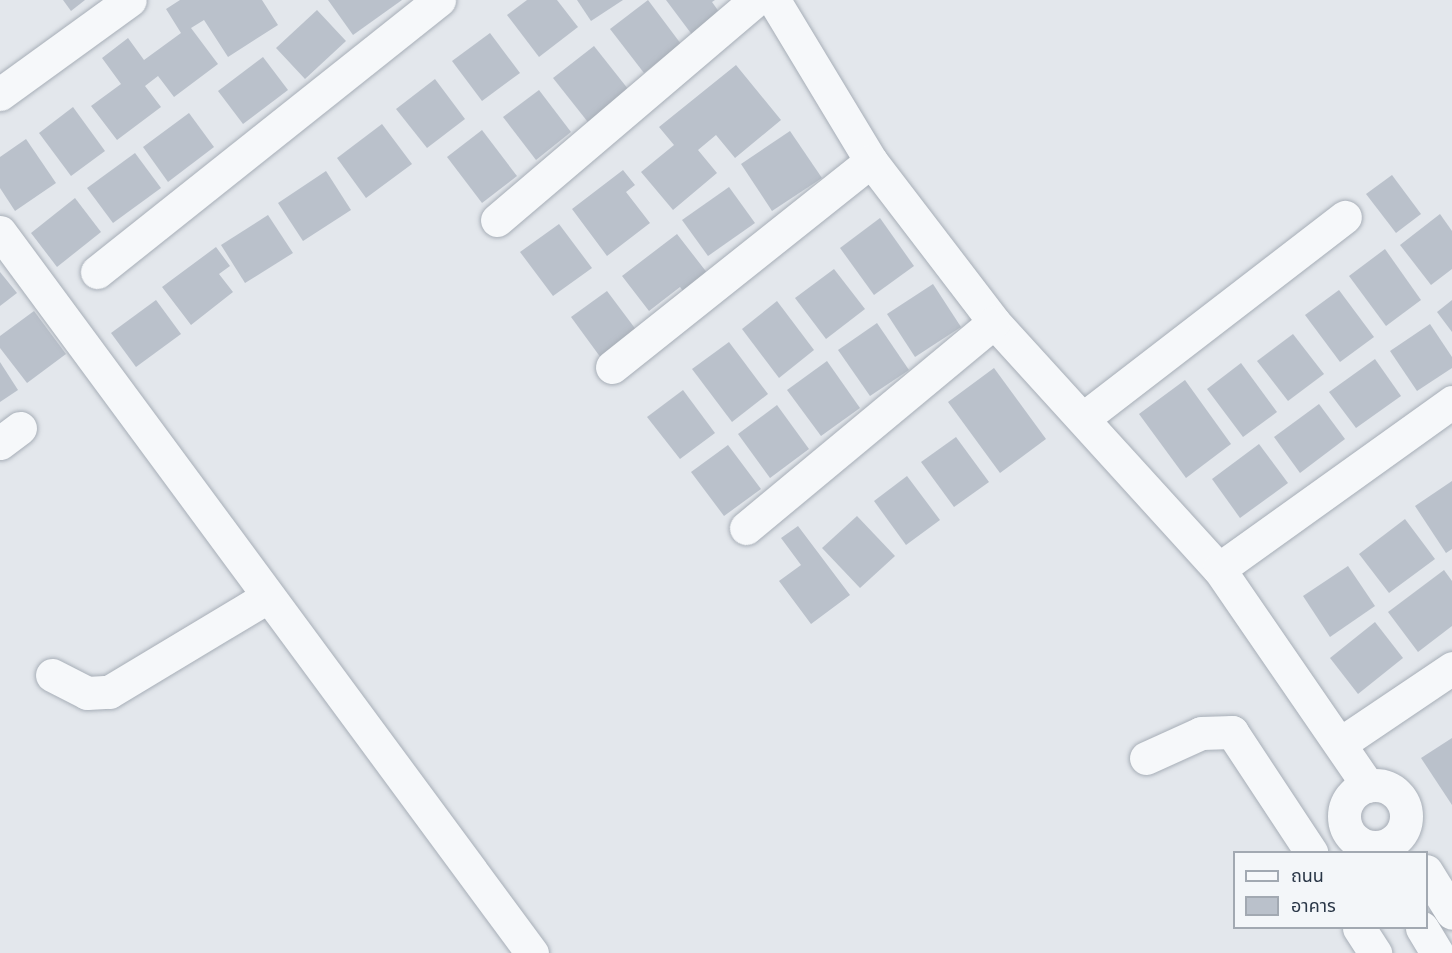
<!DOCTYPE html>
<html>
<head>
<meta charset="utf-8">
<style>
  body { margin:0 }
  #map { position:relative; width:1452px; height:953px; overflow:hidden; background:#e3e7ec; font-family:Barlow,"Noto Sans Thai",sans-serif }
  div>[style] { position:absolute }
  .building>* { inset:0; background:#bac1cb }
  .roads { filter:drop-shadow(0 0 2px #a7aeb7) drop-shadow(0 0 2px #a7aeb7) }
  .minor>* { height:33px; margin:-16.5px; padding:0 16.5px; transform-origin:16.5px; border-radius:16.5px; background:#f6f8fa }
  .minor>.ring { margin:-16.5px; padding:0; box-sizing:content-box; background:none; border:33px solid #f6f8fa; border-radius:50% }
  span { translate:-50% -50%; white-space:nowrap; text-align:center; line-height:1.15; -webkit-text-stroke:4.5px #f3f6f9; paint-order:stroke }
  .legend { position:absolute; left:1233px; top:851px; width:195px; height:78px; box-sizing:border-box; background:#f3f6f9; border:2px solid #a2a9b2; margin:0; padding:8px 10px; list-style:none; font-size:18px; color:#293647 }
  .legend li { display:flex; align-items:center; gap:12px; height:30px }
  .legend b { width:30px; border:2px solid #a2a9b2 }
</style>
</head>
<body>
<div id="map">
  <div class="building">
    <div style="clip-path:polygon(63px 0,85px 0,71px 11px)"></div>
    <div style="clip-path:polygon(180px 0,262px 0,278px 25px,228px 57px,204px 20px,191px 28px,218px 64px,174px 97px,158px 76px,145px 86px,161px 107px,117px 140px,91px 106px,121px 84px,102px 58px,128px 38px,144px 60px,181px 33px,166px 9px)"></div>
    <div style="clip-path:polygon(328px 0,402px 0,353px 35px)"></div>
    <div style="clip-path:polygon(527px 0,557px 0,578px 27px,539px 57px,507px 15px)"></div>
    <div style="clip-path:polygon(577px 0,623px 0,591px 21px)"></div>
    <div style="clip-path:polygon(648px 0,681px 44px,644px 73px,610px 29px)"></div>
    <div style="clip-path:polygon(666px 0,715px 0,712px 2px,727px 23px,699px 44px)"></div>
    <div style="clip-path:polygon(317px 10px,346px 41px,305px 79px,276px 48px)"></div>
    <div style="clip-path:polygon(490px 33px,520px 73px,482px 101px,452px 61px)"></div>
    <div style="clip-path:polygon(594px 46px,632px 94px,591px 126px,553px 78px)"></div>
    <div style="clip-path:polygon(263px 57px,288px 90px,243px 124px,218px 91px)"></div>
    <div style="clip-path:polygon(736px 65px,781px 120px,735px 158px,716px 135px,698px 150px,717px 173px,673px 210px,641px 172px,674px 145px,659px 127px)"></div>
    <div style="clip-path:polygon(435px 79px,465px 119px,427px 148px,396px 109px)"></div>
    <div style="clip-path:polygon(539px 90px,571px 132px,536px 160px,503px 117px)"></div>
    <div style="clip-path:polygon(73px 107px,105px 151px,71px 176px,39px 133px)"></div>
    <div style="clip-path:polygon(189px 113px,214px 147px,168px 182px,143px 147px)"></div>
    <div style="clip-path:polygon(382px 124px,412px 164px,366px 198px,337px 158px)"></div>
    <div style="clip-path:polygon(482px 130px,517px 176px,482px 203px,447px 157px)"></div>
    <div style="clip-path:polygon(790px 131px,822px 178px,772px 211px,741px 164px)"></div>
    <div style="clip-path:polygon(26px 139px,56px 183px,15px 211px,0 188px,0 157px)"></div>
    <div style="clip-path:polygon(135px 153px,161px 188px,113px 223px,87px 188px)"></div>
    <div style="clip-path:polygon(623px 170px,635px 185px,626px 192px,650px 223px,607px 256px,572px 209px)"></div>
    <div style="clip-path:polygon(326px 171px,351px 210px,303px 241px,278px 203px)"></div>
    <div style="clip-path:polygon(1392px 175px,1421px 214px,1396px 233px,1366px 194px)"></div>
    <div style="clip-path:polygon(729px 187px,755px 223px,708px 256px,682px 220px)"></div>
    <div style="clip-path:polygon(75px 198px,101px 232px,57px 267px,31px 233px)"></div>
    <div style="clip-path:polygon(1440px 214px,1452px 231px,1452px 269px,1431px 285px,1400px 245px)"></div>
    <div style="clip-path:polygon(268px 215px,293px 253px,245px 283px,221px 245px)"></div>
    <div style="clip-path:polygon(880px 218px,914px 266px,874px 295px,840px 248px)"></div>
    <div style="clip-path:polygon(559px 224px,592px 268px,553px 296px,520px 252px)"></div>
    <div style="clip-path:polygon(677px 234px,715px 283px,691px 301px,680px 287px,649px 311px,622px 276px)"></div>
    <div style="clip-path:polygon(216px 247px,230px 266px,219px 274px,233px 292px,191px 325px,162px 287px)"></div>
    <div style="clip-path:polygon(1385px 249px,1421px 300px,1386px 326px,1349px 276px)"></div>
    <div style="clip-path:polygon(834px 269px,865px 309px,826px 339px,795px 298px)"></div>
    <div style="clip-path:polygon(0 272px,17px 293px,0 306px)"></div>
    <div style="clip-path:polygon(933px 284px,961px 327px,915px 357px,887px 314px)"></div>
    <div style="clip-path:polygon(1339px 290px,1374px 337px,1340px 362px,1305px 315px)"></div>
    <div style="clip-path:polygon(607px 291px,637px 331px,601px 358px,571px 317px)"></div>
    <div style="clip-path:polygon(156px 300px,181px 334px,136px 367px,111px 333px)"></div>
    <div style="clip-path:polygon(1452px 300px,1452px 332px,1437px 312px)"></div>
    <div style="clip-path:polygon(777px 301px,814px 350px,779px 378px,742px 329px)"></div>
    <div style="clip-path:polygon(34px 311px,66px 354px,27px 383px,0 348px,0 336px)"></div>
    <div style="clip-path:polygon(877px 323px,909px 370px,870px 396px,838px 350px)"></div>
    <div style="clip-path:polygon(1430px 324px,1452px 357px,1452px 368px,1417px 391px,1390px 351px)"></div>
    <div style="clip-path:polygon(1293px 334px,1324px 374px,1288px 401px,1257px 361px)"></div>
    <div style="clip-path:polygon(729px 342px,768px 394px,732px 422px,692px 369px)"></div>
    <div style="clip-path:polygon(1375px 359px,1401px 396px,1356px 428px,1329px 392px)"></div>
    <div style="clip-path:polygon(827px 361px,860px 408px,821px 436px,787px 390px)"></div>
    <div style="clip-path:polygon(0 362px,18px 390px,0 402px)"></div>
    <div style="clip-path:polygon(1241px 363px,1277px 412px,1243px 437px,1207px 389px)"></div>
    <div style="clip-path:polygon(994px 368px,1046px 439px,1000px 473px,948px 402px)"></div>
    <div style="clip-path:polygon(1185px 380px,1231px 444px,1186px 478px,1139px 414px)"></div>
    <div style="clip-path:polygon(683px 390px,715px 433px,680px 459px,647px 417px)"></div>
    <div style="clip-path:polygon(1319px 404px,1345px 439px,1300px 473px,1274px 437px)"></div>
    <div style="clip-path:polygon(777px 405px,809px 449px,770px 478px,738px 434px)"></div>
    <div style="clip-path:polygon(956px 437px,989px 482px,954px 507px,921px 462px)"></div>
    <div style="clip-path:polygon(1259px 444px,1288px 483px,1240px 518px,1212px 479px)"></div>
    <div style="clip-path:polygon(728px 445px,761px 489px,724px 516px,691px 472px)"></div>
    <div style="clip-path:polygon(907px 476px,940px 520px,906px 545px,874px 501px)"></div>
    <div style="clip-path:polygon(1452px 481px,1452px 549px,1446px 553px,1415px 506px)"></div>
    <div style="clip-path:polygon(857px 516px,895px 556px,860px 588px,822px 548px)"></div>
    <div style="clip-path:polygon(1405px 519px,1435px 559px,1389px 593px,1359px 554px)"></div>
    <div style="clip-path:polygon(798px 526px,850px 595px,811px 624px,779px 581px,801px 565px,781px 538px)"></div>
    <div style="clip-path:polygon(1348px 566px,1375px 606px,1330px 637px,1303px 596px)"></div>
    <div style="clip-path:polygon(1444px 570px,1452px 581px,1452px 626px,1418px 652px,1388px 612px)"></div>
    <div style="clip-path:polygon(1375px 622px,1403px 658px,1358px 694px,1330px 658px)"></div>
    <div style="clip-path:polygon(1452px 738px,1452px 805px,1421px 758px)"></div>
  </div>
  <div class="roads">
    <div class="minor">
      <div style="left:778px;top:7px;width:180px;rotate:58.9deg"></div>
      <div style="left:871px;top:161px;width:203px;rotate:52.6deg"></div>
      <div style="left:994px;top:322px;width:334px;rotate:47.7deg"></div>
      <div style="left:1219px;top:569px;width:263px;rotate:55.5deg"></div>
      <div style="left:0;top:94px;width:160px;rotate:-35.9deg"></div>
      <div style="left:497px;top:220px;width:335px;rotate:-40.4deg"></div>
      <div style="left:0;top:232px;width:896px;rotate:53.58deg"></div>
      <div style="left:97px;top:272px;width:437px;rotate:-38.5deg"></div>
      <div style="left:612px;top:367px;width:331px;rotate:-38.5deg"></div>
      <div style="left:1085px;top:417px;width:328px;rotate:-37.6deg"></div>
      <div style="left:0;top:443px;width:25px;rotate:-37deg"></div>
      <div style="left:746px;top:528px;width:322px;rotate:-39.7deg"></div>
      <div style="left:1219px;top:569px;width:287px;rotate:-35.6deg"></div>
      <div style="left:52px;top:675px;width:39px;rotate:27deg"></div>
      <div style="left:87px;top:693px;width:22px;rotate:-3deg"></div>
      <div style="left:109px;top:692px;width:184px;rotate:-31deg"></div>
      <div style="left:1341px;top:743px;width:134px;rotate:-34deg"></div>
      <div style="left:1146px;top:758px;width:60px;rotate:-24.4deg"></div>
      <div style="left:1201px;top:733px;width:31px;rotate:-2deg"></div>
      <div style="left:1232px;top:732px;width:144px;rotate:56.6deg"></div>
      <div class="ring" style="left:1344px;top:785px;width:29px;height:29px"></div>
      <div style="left:1426px;top:871px;width:49px;rotate:58.2deg"></div>
      <div style="left:1359px;top:928px;width:30px;rotate:57deg"></div>
      <div style="left:1422px;top:928px;width:29px;rotate:59deg"></div>
    </div>
  </div>
  <ul class="legend">
  <li><b style="height:8px;background:#f6f8fa"></b>ถนน</li>
  <li><b style="height:16px;background:#bac1cb"></b>อาคาร</li>
  </ul>
</div>
</body>
</html>
